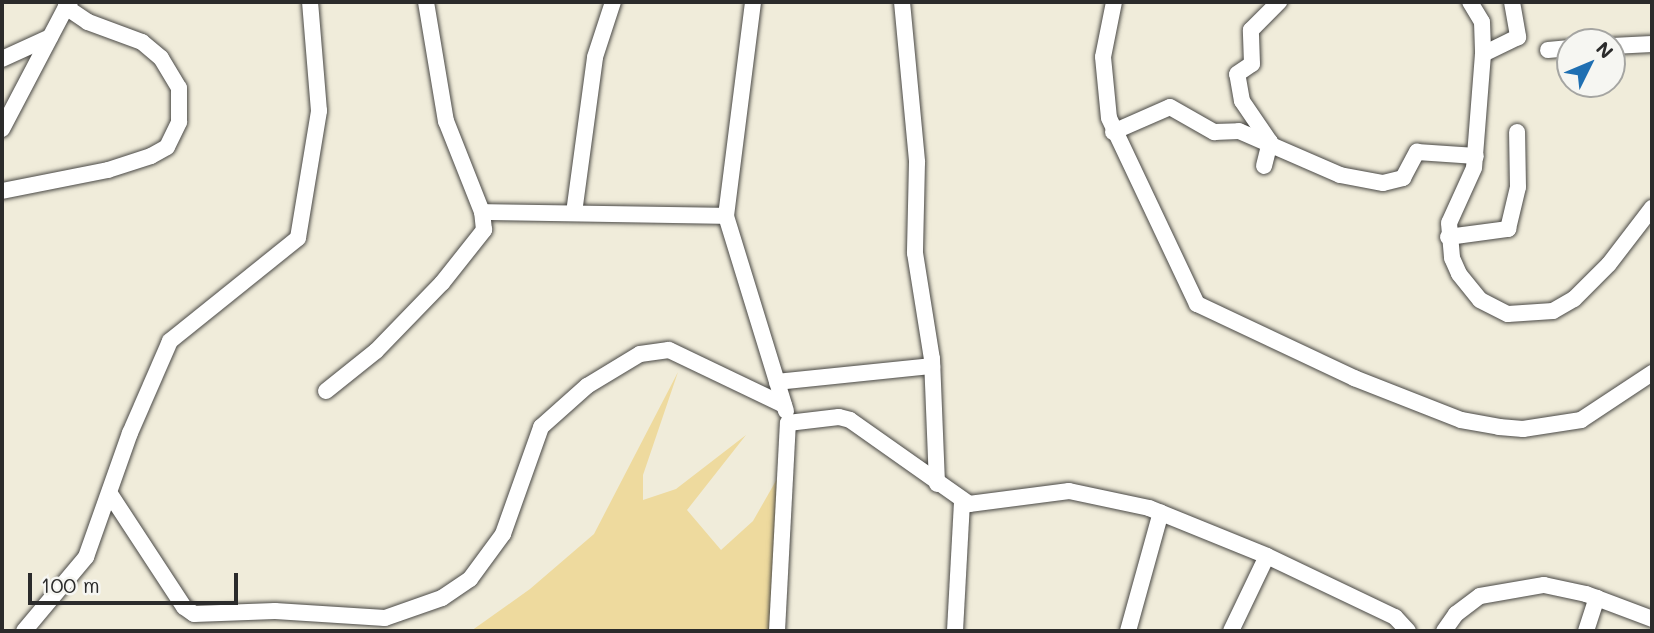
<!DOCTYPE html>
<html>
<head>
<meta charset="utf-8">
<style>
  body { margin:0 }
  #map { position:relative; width:1654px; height:633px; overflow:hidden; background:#f0ecda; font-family:Mali,sans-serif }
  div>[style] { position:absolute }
  .sand>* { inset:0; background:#eeda9e }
  .roads { filter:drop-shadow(0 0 2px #494845) drop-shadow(0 0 2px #494845) }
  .minor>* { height:16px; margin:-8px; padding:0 8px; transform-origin:8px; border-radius:8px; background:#fff }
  span { translate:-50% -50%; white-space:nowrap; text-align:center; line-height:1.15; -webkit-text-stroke:6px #f6f6f2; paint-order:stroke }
  .frame { position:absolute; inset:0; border:4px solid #2b2b2b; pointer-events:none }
  .north { position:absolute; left:1556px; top:28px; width:70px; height:70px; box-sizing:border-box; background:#f6f6f2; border:2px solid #a5a5a2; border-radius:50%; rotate:47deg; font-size:19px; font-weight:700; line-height:28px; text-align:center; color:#2b2b2b }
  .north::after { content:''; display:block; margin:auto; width:24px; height:32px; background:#1f6fb2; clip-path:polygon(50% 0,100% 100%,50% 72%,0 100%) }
  .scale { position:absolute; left:28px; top:573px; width:210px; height:32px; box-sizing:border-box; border:4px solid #2b2b2b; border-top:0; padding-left:9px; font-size:21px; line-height:24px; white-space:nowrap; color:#2b2b2b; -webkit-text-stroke:5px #f6f6f2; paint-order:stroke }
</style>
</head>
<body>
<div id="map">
  <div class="sand">
    <div style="clip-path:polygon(678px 372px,643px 475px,643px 500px,676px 489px,746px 435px,687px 510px,721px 550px,753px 521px,790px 456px,780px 631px,471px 631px,530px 589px,594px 534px)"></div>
  </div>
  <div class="roads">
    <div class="minor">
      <div style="left:426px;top:2px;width:121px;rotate:80.5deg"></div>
      <div style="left:446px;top:121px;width:98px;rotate:68.4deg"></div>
      <div style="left:482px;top:212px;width:244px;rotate:0.9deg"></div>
      <div style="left:726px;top:216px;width:204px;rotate:72.9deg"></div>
      <div style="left:902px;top:2px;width:161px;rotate:84.6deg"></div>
      <div style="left:917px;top:162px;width:91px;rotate:91.3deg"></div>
      <div style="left:915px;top:253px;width:107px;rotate:80.9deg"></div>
      <div style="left:932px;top:359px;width:125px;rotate:87.7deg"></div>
      <div style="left:1114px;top:2px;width:56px;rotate:101.3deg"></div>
      <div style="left:1103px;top:57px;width:61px;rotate:84.4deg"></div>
      <div style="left:1109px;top:118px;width:206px;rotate:64.7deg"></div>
      <div style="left:1197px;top:304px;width:174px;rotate:25.2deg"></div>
      <div style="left:1354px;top:378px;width:115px;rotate:21.4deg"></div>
      <div style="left:1461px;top:420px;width:39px;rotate:10deg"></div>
      <div style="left:1499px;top:427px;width:24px;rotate:5deg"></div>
      <div style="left:1523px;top:429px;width:59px;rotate:-8.8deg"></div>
      <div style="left:1581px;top:420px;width:85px;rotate:-33.5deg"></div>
      <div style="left:1470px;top:2px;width:23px;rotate:59deg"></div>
      <div style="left:1482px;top:22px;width:32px;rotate:88deg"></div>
      <div style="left:1512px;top:2px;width:36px;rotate:80deg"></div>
      <div style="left:1518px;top:37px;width:39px;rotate:154deg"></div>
      <div style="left:1483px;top:54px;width:114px;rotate:94.5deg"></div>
      <div style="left:1474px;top:168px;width:60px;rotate:114.4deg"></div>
      <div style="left:1449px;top:223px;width:35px;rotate:85deg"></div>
      <div style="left:1452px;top:258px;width:17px;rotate:66deg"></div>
      <div style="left:1459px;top:274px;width:33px;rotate:51deg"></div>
      <div style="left:1480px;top:300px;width:31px;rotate:27deg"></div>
      <div style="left:1508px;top:314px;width:45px;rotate:-3.8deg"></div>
      <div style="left:1553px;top:311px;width:24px;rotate:-30deg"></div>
      <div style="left:1574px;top:299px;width:49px;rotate:-45deg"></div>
      <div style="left:1609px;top:264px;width:71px;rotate:-52.5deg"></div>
      <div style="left:1612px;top:46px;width:40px;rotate:-2.9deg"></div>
      <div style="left:1548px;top:50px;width:22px;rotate:-5deg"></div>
      <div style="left:2px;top:59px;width:53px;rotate:-24.6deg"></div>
      <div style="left:2px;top:129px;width:138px;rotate:-62.3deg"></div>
      <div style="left:1113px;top:132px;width:62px;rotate:-23.7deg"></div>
      <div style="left:1170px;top:107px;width:51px;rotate:29.6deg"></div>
      <div style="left:1214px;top:132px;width:25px;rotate:-2deg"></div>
      <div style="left:1239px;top:131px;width:110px;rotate:23.5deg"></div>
      <div style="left:1340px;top:175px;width:44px;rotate:10.5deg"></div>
      <div style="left:1383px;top:183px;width:21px;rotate:-14deg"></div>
      <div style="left:1403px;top:178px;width:30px;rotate:-62deg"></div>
      <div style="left:1417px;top:152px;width:59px;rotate:3.9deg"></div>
      <div style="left:1264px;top:166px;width:25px;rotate:-76deg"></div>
      <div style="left:1270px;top:142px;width:50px;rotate:-124.3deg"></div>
      <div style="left:1242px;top:101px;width:27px;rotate:-100deg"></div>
      <div style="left:1237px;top:74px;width:18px;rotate:-34deg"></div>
      <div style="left:1252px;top:64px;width:34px;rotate:-92deg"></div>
      <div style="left:1251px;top:30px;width:40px;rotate:-45deg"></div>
      <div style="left:2px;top:191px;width:108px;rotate:-11.2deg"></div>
      <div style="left:108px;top:170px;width:45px;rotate:-18deg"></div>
      <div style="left:151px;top:156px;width:18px;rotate:-29deg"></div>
      <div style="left:167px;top:147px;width:28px;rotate:-64deg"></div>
      <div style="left:179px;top:122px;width:34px;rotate:-90deg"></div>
      <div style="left:179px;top:88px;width:35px;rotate:-121deg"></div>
      <div style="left:161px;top:58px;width:25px;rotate:-140deg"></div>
      <div style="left:142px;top:42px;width:58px;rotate:-159.7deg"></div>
      <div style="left:88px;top:22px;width:27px;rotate:-146deg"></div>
      <div style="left:66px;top:7px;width:6px;rotate:-51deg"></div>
      <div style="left:574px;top:213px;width:157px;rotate:-82.3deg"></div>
      <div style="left:595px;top:57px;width:58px;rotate:-71.9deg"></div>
      <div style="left:726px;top:216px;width:216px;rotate:-82.8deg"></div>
      <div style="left:1448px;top:237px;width:61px;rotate:-7.6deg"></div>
      <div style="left:1508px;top:229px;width:43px;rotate:-76.6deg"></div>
      <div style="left:1518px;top:187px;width:55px;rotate:-91deg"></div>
      <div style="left:777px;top:382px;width:156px;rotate:-5.9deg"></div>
      <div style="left:326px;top:391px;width:64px;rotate:-38.7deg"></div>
      <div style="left:376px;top:351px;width:95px;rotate:-45.9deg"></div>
      <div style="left:442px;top:283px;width:68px;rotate:-51.6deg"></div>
      <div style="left:484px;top:230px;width:18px;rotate:-96deg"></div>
      <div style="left:110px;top:494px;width:135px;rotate:56.8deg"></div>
      <div style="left:184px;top:607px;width:12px;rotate:35deg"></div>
      <div style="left:194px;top:614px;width:81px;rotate:-2.1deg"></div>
      <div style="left:275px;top:611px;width:110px;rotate:3.6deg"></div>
      <div style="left:385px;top:618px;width:60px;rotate:-19.3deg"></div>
      <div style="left:442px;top:598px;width:34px;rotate:-34deg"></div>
      <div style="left:470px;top:579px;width:56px;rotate:-53.7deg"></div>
      <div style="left:503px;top:534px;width:114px;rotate:-70.4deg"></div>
      <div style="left:541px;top:427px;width:62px;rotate:-41.7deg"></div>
      <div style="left:587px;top:386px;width:62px;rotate:-31.1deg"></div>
      <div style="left:640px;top:354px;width:29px;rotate:-8deg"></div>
      <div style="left:669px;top:350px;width:127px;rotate:25.6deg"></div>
      <div style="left:24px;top:631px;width:97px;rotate:-50deg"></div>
      <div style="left:86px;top:557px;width:132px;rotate:-70.5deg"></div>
      <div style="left:130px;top:433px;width:100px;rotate:-66.5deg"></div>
      <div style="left:170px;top:341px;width:164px;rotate:-38.8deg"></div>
      <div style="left:298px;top:238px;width:129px;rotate:-80.6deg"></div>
      <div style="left:319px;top:111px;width:109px;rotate:-94.7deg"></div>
      <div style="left:777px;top:631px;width:208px;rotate:-87deg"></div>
      <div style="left:788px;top:423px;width:51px;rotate:-6.7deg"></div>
      <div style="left:839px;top:417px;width:11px;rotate:15deg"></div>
      <div style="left:850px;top:420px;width:146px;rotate:35.2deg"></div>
      <div style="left:969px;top:504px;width:101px;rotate:-7.4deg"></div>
      <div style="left:1069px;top:491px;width:82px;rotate:12deg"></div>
      <div style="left:1149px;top:508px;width:127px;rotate:22.1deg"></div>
      <div style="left:1267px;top:556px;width:142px;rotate:25.5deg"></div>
      <div style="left:1395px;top:617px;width:19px;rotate:47deg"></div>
      <div style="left:955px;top:631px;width:130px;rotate:-86.9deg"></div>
      <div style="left:1128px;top:631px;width:123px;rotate:-74.5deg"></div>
      <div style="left:1231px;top:631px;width:83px;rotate:-64.4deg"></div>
      <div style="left:1444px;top:631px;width:21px;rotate:-55deg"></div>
      <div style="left:1456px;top:614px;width:30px;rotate:-37deg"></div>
      <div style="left:1480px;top:596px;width:65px;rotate:-9.8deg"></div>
      <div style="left:1544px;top:585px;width:43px;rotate:12.1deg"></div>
      <div style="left:1586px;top:594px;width:71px;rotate:20.7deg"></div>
      <div style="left:1586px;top:631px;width:35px;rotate:-72deg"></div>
    </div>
  </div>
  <div class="frame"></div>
  <div class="north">N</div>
  <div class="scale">100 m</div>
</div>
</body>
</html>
